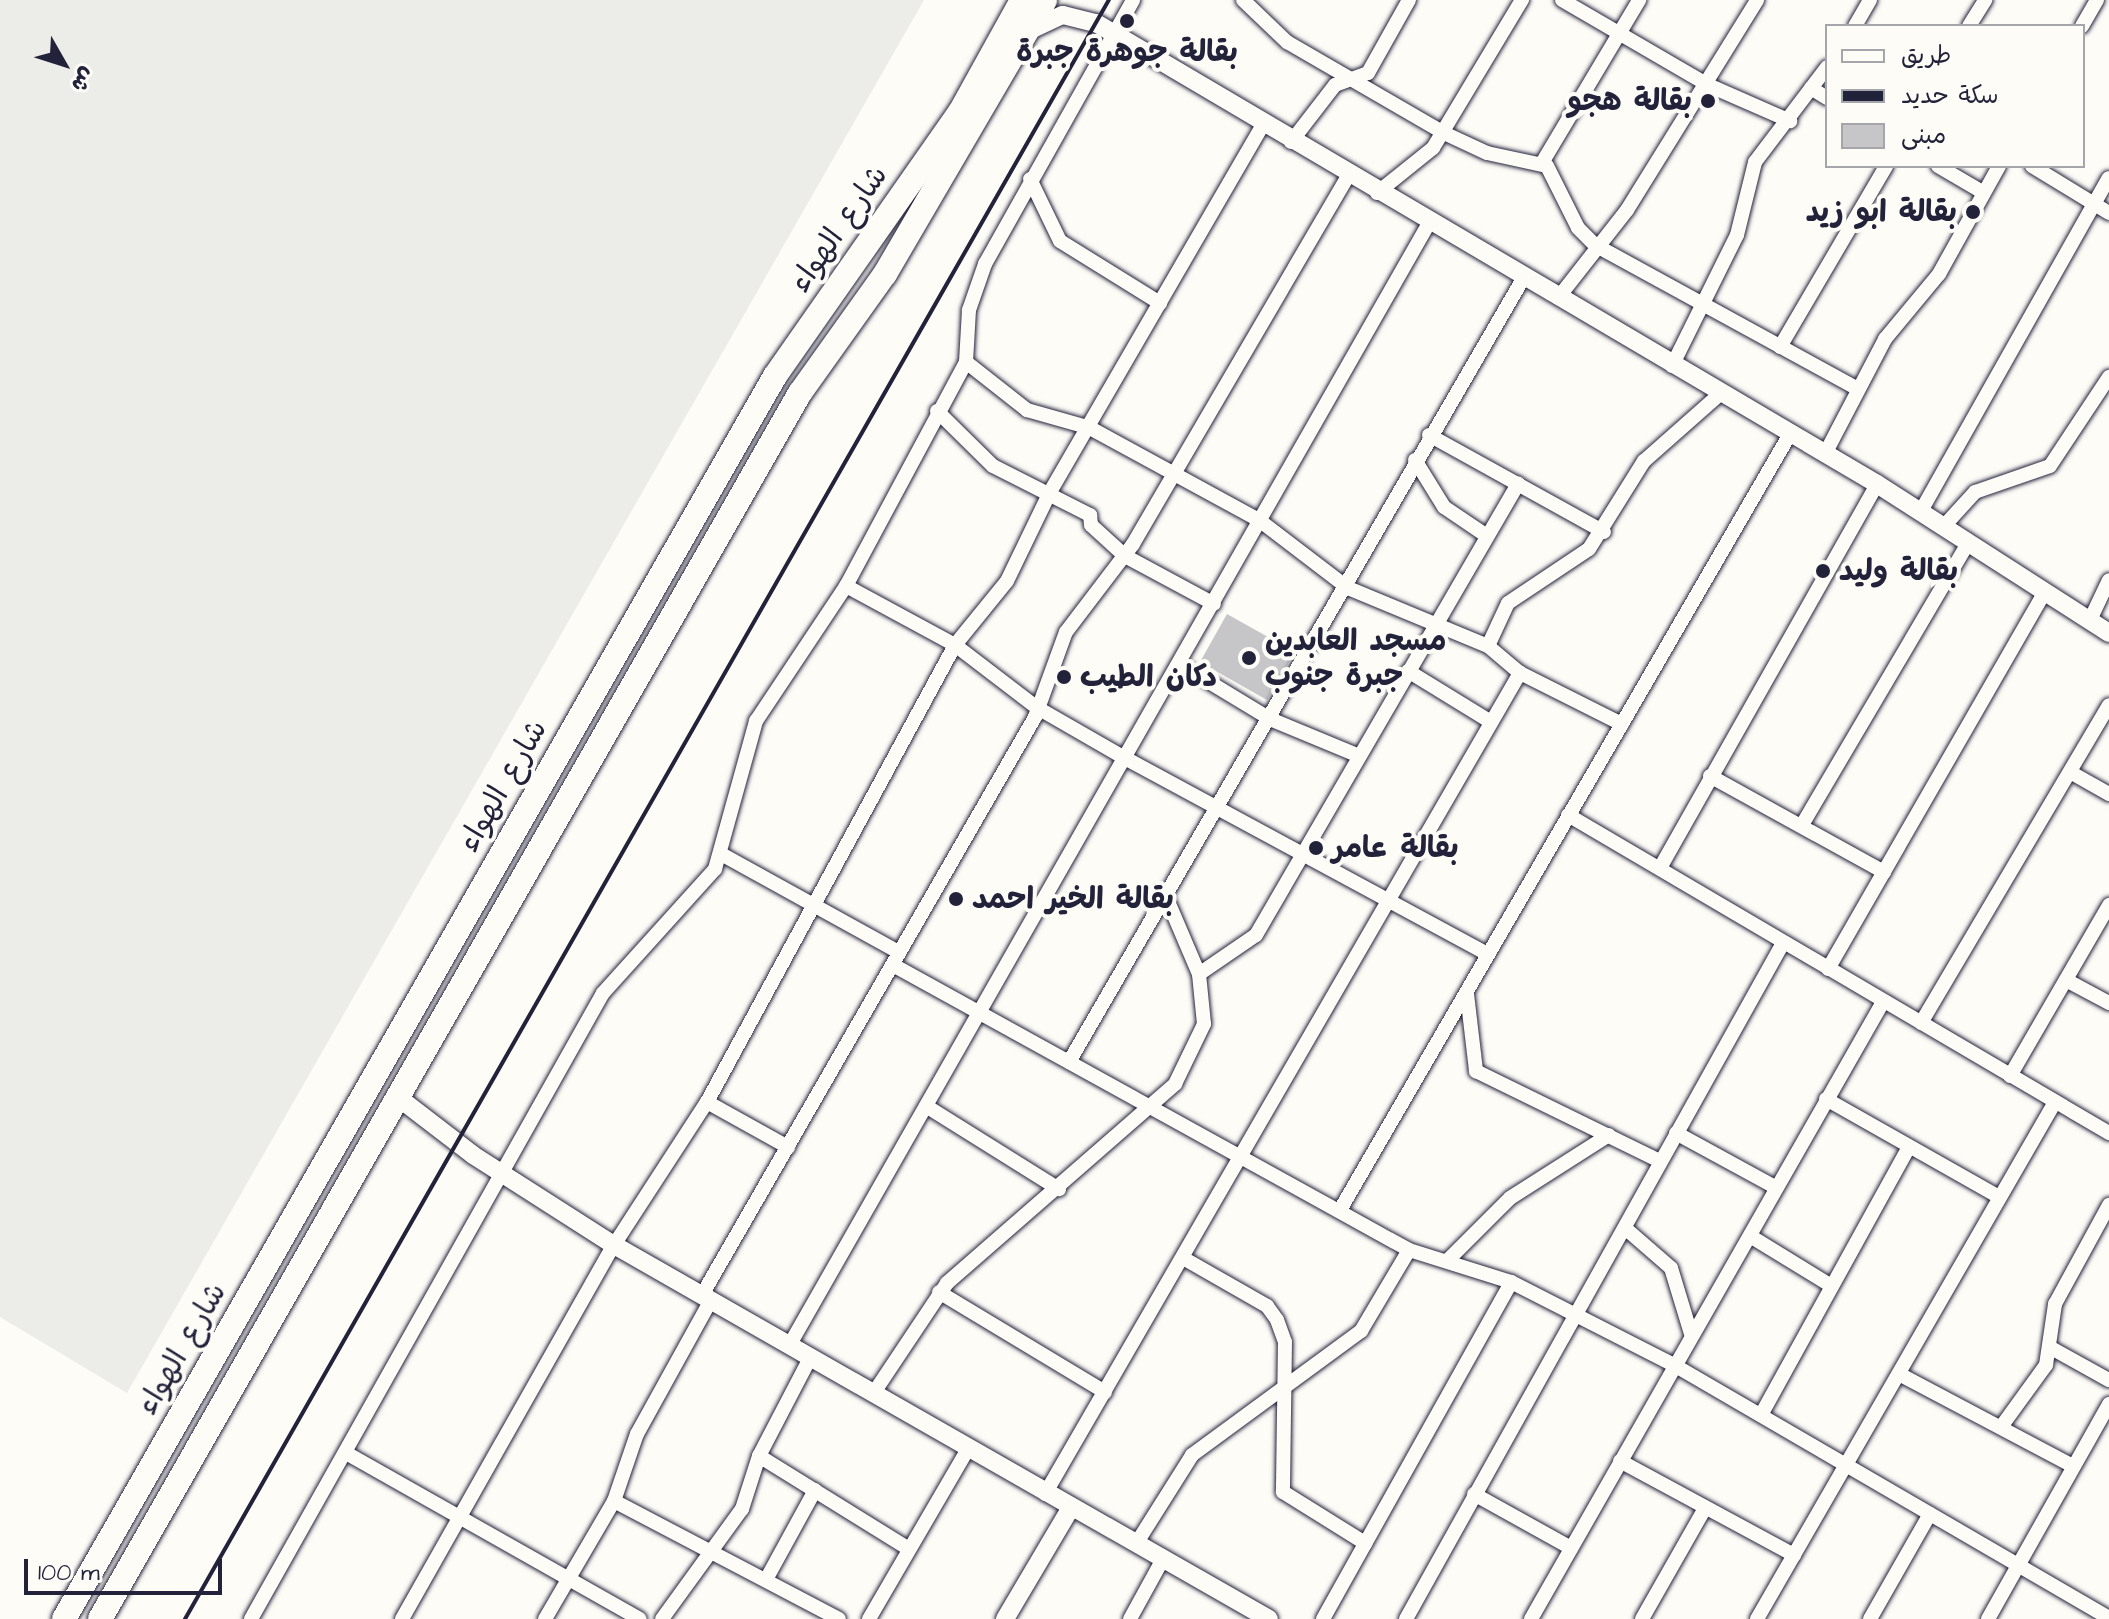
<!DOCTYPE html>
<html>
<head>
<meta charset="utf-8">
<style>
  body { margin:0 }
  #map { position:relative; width:2109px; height:1619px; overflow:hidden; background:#fdfcf7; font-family:"Architects Daughter","Playpen Sans Arabic",sans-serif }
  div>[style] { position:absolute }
  .built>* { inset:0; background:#ecece9 }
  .building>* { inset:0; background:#c6c6c8 }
  .roads { filter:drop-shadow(0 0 2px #22223b) drop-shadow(0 0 2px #22223b) }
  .minor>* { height:14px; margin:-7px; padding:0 7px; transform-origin:7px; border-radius:7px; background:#fdfcf7 }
  .tertiary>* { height:18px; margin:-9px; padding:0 9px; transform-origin:9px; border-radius:9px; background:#fdfcf7 }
  .trunk>* { height:24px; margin:-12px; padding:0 12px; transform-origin:12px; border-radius:12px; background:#fdfcf7 }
  .rail>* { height:4px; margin:-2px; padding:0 2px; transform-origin:2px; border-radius:2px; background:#22223b }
  .dots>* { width:22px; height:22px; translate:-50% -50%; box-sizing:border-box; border:4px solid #fdfcf7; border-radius:50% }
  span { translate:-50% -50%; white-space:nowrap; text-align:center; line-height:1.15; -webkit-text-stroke:8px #fdfcf7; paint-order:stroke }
  .poi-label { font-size:30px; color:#22223b; font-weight:700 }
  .right { translate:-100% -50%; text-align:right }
  .left { translate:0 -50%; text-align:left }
  .street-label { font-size:30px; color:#22223b }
  .legend { position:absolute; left:1825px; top:24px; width:260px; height:144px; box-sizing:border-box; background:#fdfcf7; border:2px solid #a5a5ac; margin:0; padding:10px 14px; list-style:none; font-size:24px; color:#22223b }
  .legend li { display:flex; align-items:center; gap:16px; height:40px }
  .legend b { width:40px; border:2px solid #a5a5ac }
  .north { position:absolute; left:24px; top:24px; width:80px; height:80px; -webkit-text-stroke:6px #fdfcf7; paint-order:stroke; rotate:129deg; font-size:22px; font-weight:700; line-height:32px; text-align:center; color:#22223b }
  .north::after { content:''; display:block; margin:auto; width:28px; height:36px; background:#22223b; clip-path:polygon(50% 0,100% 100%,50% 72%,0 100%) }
  .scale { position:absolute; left:24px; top:1559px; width:198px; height:36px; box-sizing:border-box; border:4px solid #22223b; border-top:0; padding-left:10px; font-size:24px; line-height:28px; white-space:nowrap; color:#22223b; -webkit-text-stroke:6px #fdfcf7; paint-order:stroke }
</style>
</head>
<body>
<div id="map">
  <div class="built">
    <div style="clip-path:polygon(0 0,924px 0,127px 1393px,0 1317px)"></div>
  </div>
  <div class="building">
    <div style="clip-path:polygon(1227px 614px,1295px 652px,1267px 700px,1200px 662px)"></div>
  </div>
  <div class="roads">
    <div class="minor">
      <div style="left:1243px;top:0;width:61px;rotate:43.7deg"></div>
      <div style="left:1287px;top:42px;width:181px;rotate:30.1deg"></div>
      <div style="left:1444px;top:133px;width:47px;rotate:24.9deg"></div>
      <div style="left:1487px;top:153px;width:61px;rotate:12.2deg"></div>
      <div style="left:1547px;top:166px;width:69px;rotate:63.4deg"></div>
      <div style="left:1578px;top:228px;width:24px;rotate:45deg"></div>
      <div style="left:1595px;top:245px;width:298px;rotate:28.7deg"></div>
      <div style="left:1562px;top:0;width:169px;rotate:30.2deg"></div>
      <div style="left:1708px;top:85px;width:90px;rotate:23.7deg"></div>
      <div style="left:1855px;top:26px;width:30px;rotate:-60deg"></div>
      <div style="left:1969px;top:26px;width:31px;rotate:-58deg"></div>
      <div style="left:2082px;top:26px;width:30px;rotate:-60deg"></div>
      <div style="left:1811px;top:88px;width:19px;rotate:32deg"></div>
      <div style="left:1291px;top:142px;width:72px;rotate:-52.3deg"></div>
      <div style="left:1335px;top:85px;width:35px;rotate:-20deg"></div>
      <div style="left:1368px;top:73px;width:84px;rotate:-60.7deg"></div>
      <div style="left:1542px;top:163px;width:190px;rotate:-59.2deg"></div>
      <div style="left:1938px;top:166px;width:53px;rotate:30.4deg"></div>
      <div style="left:2032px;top:166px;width:90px;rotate:31.4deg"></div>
      <div style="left:1030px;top:179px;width:69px;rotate:64.2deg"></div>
      <div style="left:1060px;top:241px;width:118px;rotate:31.8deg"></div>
      <div style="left:1377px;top:193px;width:72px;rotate:-38.8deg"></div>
      <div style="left:1433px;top:148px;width:173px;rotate:-59deg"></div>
      <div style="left:1558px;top:298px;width:112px;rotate:-51.9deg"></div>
      <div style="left:1627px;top:210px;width:247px;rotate:-58.2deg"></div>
      <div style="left:1780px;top:347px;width:210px;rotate:-59.6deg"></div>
      <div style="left:966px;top:362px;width:78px;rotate:38.2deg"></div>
      <div style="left:1027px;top:410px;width:66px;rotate:15.9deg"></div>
      <div style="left:1090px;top:428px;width:192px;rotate:28.6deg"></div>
      <div style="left:1259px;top:520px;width:112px;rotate:37.4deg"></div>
      <div style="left:1348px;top:588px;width:152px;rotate:22.5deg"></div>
      <div style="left:1488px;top:646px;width:42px;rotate:40.2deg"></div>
      <div style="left:1520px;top:673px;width:114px;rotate:26.6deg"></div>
      <div style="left:1672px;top:366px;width:146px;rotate:-63.6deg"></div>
      <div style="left:1737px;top:235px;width:75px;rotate:-76.1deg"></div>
      <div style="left:1755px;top:162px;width:119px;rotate:-52.8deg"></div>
      <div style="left:937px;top:411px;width:78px;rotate:44.5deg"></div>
      <div style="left:993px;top:466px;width:109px;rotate:26.8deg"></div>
      <div style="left:1090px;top:515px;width:10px;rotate:84deg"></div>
      <div style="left:1091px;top:525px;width:46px;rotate:42.4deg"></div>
      <div style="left:1125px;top:556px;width:101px;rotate:28.3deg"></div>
      <div style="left:1429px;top:435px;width:200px;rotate:29deg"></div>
      <div style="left:1825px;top:454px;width:130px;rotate:-62.4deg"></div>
      <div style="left:1885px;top:339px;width:85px;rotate:-50.3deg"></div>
      <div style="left:1939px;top:274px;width:124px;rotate:-60.9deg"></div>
      <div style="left:1415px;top:460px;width:55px;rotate:58.3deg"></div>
      <div style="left:1444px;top:507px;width:52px;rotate:34deg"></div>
      <div style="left:1921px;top:511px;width:382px;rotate:-60.6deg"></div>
      <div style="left:1945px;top:525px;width:45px;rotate:-47.7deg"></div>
      <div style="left:1975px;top:492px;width:79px;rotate:-19.1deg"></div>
      <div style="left:2050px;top:466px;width:107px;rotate:-56.5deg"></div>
      <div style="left:846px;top:586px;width:124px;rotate:28.4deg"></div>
      <div style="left:955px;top:645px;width:102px;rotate:37.4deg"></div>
      <div style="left:1036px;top:707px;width:100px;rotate:29.9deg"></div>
      <div style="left:1123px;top:757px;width:413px;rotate:28.4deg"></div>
      <div style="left:2090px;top:620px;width:44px;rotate:-64.6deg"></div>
      <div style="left:1488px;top:646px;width:47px;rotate:-65.1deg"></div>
      <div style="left:1508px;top:603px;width:97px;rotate:-33.7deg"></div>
      <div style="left:1589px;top:549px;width:104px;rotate:-58deg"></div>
      <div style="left:1644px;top:461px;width:101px;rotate:-41.4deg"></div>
      <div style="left:1181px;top:665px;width:104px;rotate:31.2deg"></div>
      <div style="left:1270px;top:719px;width:94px;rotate:22.5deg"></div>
      <div style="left:1408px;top:671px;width:97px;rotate:31.6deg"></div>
      <div style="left:2070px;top:772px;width:45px;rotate:29.4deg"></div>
      <div style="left:1710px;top:776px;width:199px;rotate:28.9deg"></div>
      <div style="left:1568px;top:815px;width:628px;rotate:30.45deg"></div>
      <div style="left:1802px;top:825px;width:329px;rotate:-59.5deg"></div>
      <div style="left:723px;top:855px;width:201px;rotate:28.9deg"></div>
      <div style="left:1660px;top:868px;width:441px;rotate:-60.5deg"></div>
      <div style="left:1167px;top:899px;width:82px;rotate:66.9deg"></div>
      <div style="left:893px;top:965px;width:589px;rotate:28.91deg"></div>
      <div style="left:1409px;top:1250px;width:107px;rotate:17.4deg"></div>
      <div style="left:1511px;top:1282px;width:183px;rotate:27deg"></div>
      <div style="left:1674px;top:1365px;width:503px;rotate:30.18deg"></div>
      <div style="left:1828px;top:969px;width:436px;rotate:-60.1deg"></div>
      <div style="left:2066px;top:980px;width:49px;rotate:28.1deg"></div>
      <div style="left:1467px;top:994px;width:78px;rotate:83.3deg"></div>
      <div style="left:1476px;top:1071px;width:205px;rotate:26.1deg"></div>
      <div style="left:1921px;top:1023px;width:369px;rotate:-59.4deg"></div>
      <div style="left:1069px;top:1062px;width:907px;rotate:-59.9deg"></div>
      <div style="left:2010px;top:1076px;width:198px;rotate:-59.9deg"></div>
      <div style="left:1826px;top:1099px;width:199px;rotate:29.5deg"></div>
      <div style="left:707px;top:1102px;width:93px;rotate:29.1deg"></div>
      <div style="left:926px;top:1106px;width:157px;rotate:32deg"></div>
      <div style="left:1676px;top:1133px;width:113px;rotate:28.6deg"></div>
      <div style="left:1340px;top:1210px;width:897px;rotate:-59.89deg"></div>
      <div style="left:1625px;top:1228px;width:61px;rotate:41deg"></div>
      <div style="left:1671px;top:1268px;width:69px;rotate:73.1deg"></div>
      <div style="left:1750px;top:1236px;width:94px;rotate:31.5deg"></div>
      <div style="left:1183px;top:1258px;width:97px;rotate:29.7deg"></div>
      <div style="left:1267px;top:1306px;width:17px;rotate:54deg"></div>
      <div style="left:1277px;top:1320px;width:23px;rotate:70deg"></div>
      <div style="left:1285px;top:1342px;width:150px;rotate:90.8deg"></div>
      <div style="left:1283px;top:1492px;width:97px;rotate:31.9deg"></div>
      <div style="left:1449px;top:1259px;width:86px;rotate:-45deg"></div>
      <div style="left:1510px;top:1198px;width:117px;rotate:-32.5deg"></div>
      <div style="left:939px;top:1292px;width:194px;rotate:31.1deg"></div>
      <div style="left:702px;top:1295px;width:667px;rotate:-60.05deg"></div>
      <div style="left:1035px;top:717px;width:90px;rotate:-70deg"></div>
      <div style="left:1066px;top:632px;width:111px;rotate:-52.7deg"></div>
      <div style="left:1133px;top:544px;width:426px;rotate:-59.7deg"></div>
      <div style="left:789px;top:1346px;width:1293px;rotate:-60.32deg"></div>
      <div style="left:2053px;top:1349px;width:64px;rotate:29deg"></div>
      <div style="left:1899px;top:1374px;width:197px;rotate:27.9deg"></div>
      <div style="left:873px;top:1394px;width:133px;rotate:-56.3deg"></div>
      <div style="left:947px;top:1283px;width:303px;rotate:-41.1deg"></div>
      <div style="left:1175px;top:1084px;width:67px;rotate:-64.2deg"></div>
      <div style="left:1204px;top:1024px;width:50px;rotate:-95.7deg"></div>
      <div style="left:1199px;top:974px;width:69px;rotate:-34.4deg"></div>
      <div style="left:1256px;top:935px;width:522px;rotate:-59.85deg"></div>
      <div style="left:1761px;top:1415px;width:306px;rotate:-61.1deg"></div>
      <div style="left:2001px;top:1427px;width:77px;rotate:-54deg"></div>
      <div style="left:2046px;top:1365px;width:62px;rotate:-81.6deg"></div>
      <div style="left:2055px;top:1304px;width:113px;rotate:-61.4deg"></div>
      <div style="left:348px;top:1454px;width:335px;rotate:29.5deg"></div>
      <div style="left:759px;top:1456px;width:176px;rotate:31.8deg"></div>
      <div style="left:1620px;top:1461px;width:198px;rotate:28.4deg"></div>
      <div style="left:1045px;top:1494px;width:949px;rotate:-59.95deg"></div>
      <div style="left:1474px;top:1494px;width:111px;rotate:29.1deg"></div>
      <div style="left:614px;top:1501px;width:254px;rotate:27.7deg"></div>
      <div style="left:1136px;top:1544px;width:105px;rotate:-57.8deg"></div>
      <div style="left:1192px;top:1455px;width:210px;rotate:-36.3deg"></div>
      <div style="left:1361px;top:1331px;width:94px;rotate:-59.3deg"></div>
      <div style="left:768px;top:1576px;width:98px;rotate:-61.3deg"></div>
      <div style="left:251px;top:1619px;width:718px;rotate:-60.65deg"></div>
      <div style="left:603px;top:993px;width:167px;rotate:-47.9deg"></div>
      <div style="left:715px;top:869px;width:154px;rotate:-74.5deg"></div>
      <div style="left:756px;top:721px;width:162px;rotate:-56.3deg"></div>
      <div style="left:846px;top:586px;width:254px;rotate:-61.8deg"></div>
      <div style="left:966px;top:362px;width:52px;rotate:-86.7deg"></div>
      <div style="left:969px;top:310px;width:49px;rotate:-70.8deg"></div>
      <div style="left:985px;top:264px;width:303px;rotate:-60.7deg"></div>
      <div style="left:402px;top:1619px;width:430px;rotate:-60.5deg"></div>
      <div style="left:614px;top:1245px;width:171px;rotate:-57deg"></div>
      <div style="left:707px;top:1102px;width:520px;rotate:-61.51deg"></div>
      <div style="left:955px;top:645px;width:82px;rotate:-50.9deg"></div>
      <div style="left:1007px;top:581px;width:99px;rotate:-64.2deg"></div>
      <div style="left:1050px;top:492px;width:424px;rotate:-59.9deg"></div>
      <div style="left:545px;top:1619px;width:137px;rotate:-59.7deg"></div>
      <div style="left:614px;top:1501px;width:71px;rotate:-71.1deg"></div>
      <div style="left:637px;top:1434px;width:153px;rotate:-61.1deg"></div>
      <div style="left:662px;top:1619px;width:136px;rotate:-54deg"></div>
      <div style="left:742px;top:1509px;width:56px;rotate:-72.2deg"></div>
      <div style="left:759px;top:1456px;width:110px;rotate:-62.5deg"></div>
      <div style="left:869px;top:1619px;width:197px;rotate:-59.8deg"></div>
      <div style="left:1130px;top:1619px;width:68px;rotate:-61.2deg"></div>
      <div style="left:1323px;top:1619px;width:386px;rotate:-60.8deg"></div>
      <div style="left:1406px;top:1619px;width:774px;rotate:-60.85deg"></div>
      <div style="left:1531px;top:1619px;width:710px;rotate:-60.3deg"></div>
      <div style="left:1642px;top:1619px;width:128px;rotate:-60.4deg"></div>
      <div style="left:1757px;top:1619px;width:597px;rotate:-60.04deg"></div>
      <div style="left:1870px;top:1619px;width:121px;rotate:-60.3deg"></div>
      <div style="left:1988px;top:1619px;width:247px;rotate:-60.6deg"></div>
    </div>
    <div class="tertiary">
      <div style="left:1028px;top:31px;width:38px;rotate:-25deg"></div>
      <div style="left:1063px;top:15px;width:34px;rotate:14deg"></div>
      <div style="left:1096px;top:23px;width:907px;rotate:30.55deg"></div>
      <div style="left:1877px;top:484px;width:276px;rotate:32.7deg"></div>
      <div style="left:399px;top:1098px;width:93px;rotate:37.6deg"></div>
      <div style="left:473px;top:1155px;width:167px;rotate:32.6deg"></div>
      <div style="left:614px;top:1245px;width:754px;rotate:29.73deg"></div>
      <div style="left:1005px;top:1619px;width:128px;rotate:-59.4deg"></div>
    </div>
    <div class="trunk">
      <div style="left:64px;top:1619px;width:1432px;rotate:-60.23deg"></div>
      <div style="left:775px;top:376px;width:322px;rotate:-55deg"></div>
      <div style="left:960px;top:112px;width:128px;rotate:-61deg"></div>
      <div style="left:100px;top:1619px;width:1412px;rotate:-60.28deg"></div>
      <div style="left:800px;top:393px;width:146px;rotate:-54.5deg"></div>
      <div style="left:885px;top:274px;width:317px;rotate:-59.7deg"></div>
    </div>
  </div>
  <div class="rail">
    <div style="left:185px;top:1619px;width:1864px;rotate:-60.29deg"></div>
  </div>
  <div class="dots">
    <div style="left:1127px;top:21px;background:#22223b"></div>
    <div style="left:1708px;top:101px;background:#22223b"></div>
    <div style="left:1973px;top:212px;background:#22223b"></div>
    <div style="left:1823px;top:571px;background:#22223b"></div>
    <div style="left:1249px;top:658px;background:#22223b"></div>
    <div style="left:1064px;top:677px;background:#22223b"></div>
    <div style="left:1316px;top:848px;background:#22223b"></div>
    <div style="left:956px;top:899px;background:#22223b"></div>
  </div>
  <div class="poi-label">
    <span style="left:1127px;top:52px">بقالة جوهرة جبرة</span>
    <span class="right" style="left:1692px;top:101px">بقالة هجو</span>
    <span class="right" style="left:1957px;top:212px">بقالة ابو زيد</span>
    <span class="left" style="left:1839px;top:571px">بقالة وليد</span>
    <span class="left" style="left:1265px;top:658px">مسجد العابدين<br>جبرة جنوب</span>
    <span class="left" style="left:1080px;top:677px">دكان الطيب</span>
    <span class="left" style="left:1332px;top:848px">بقالة عامر</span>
    <span class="left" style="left:972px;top:899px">بقالة الخير احمد</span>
  </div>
  <div class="street-label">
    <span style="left:839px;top:229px;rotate:-55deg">شارع الهواء</span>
    <span style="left:503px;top:786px;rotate:-60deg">شارع الهواء</span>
    <span style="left:182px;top:1349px;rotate:-60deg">شارع الهواء</span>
  </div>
  <ul class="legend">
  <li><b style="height:10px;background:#fdfcf7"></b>طريق</li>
  <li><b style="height:10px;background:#22223b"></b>سكة حديد</li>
  <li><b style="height:22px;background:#c6c6c8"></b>مبنى</li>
  </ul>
  <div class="north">ش</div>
  <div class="scale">100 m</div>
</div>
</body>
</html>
